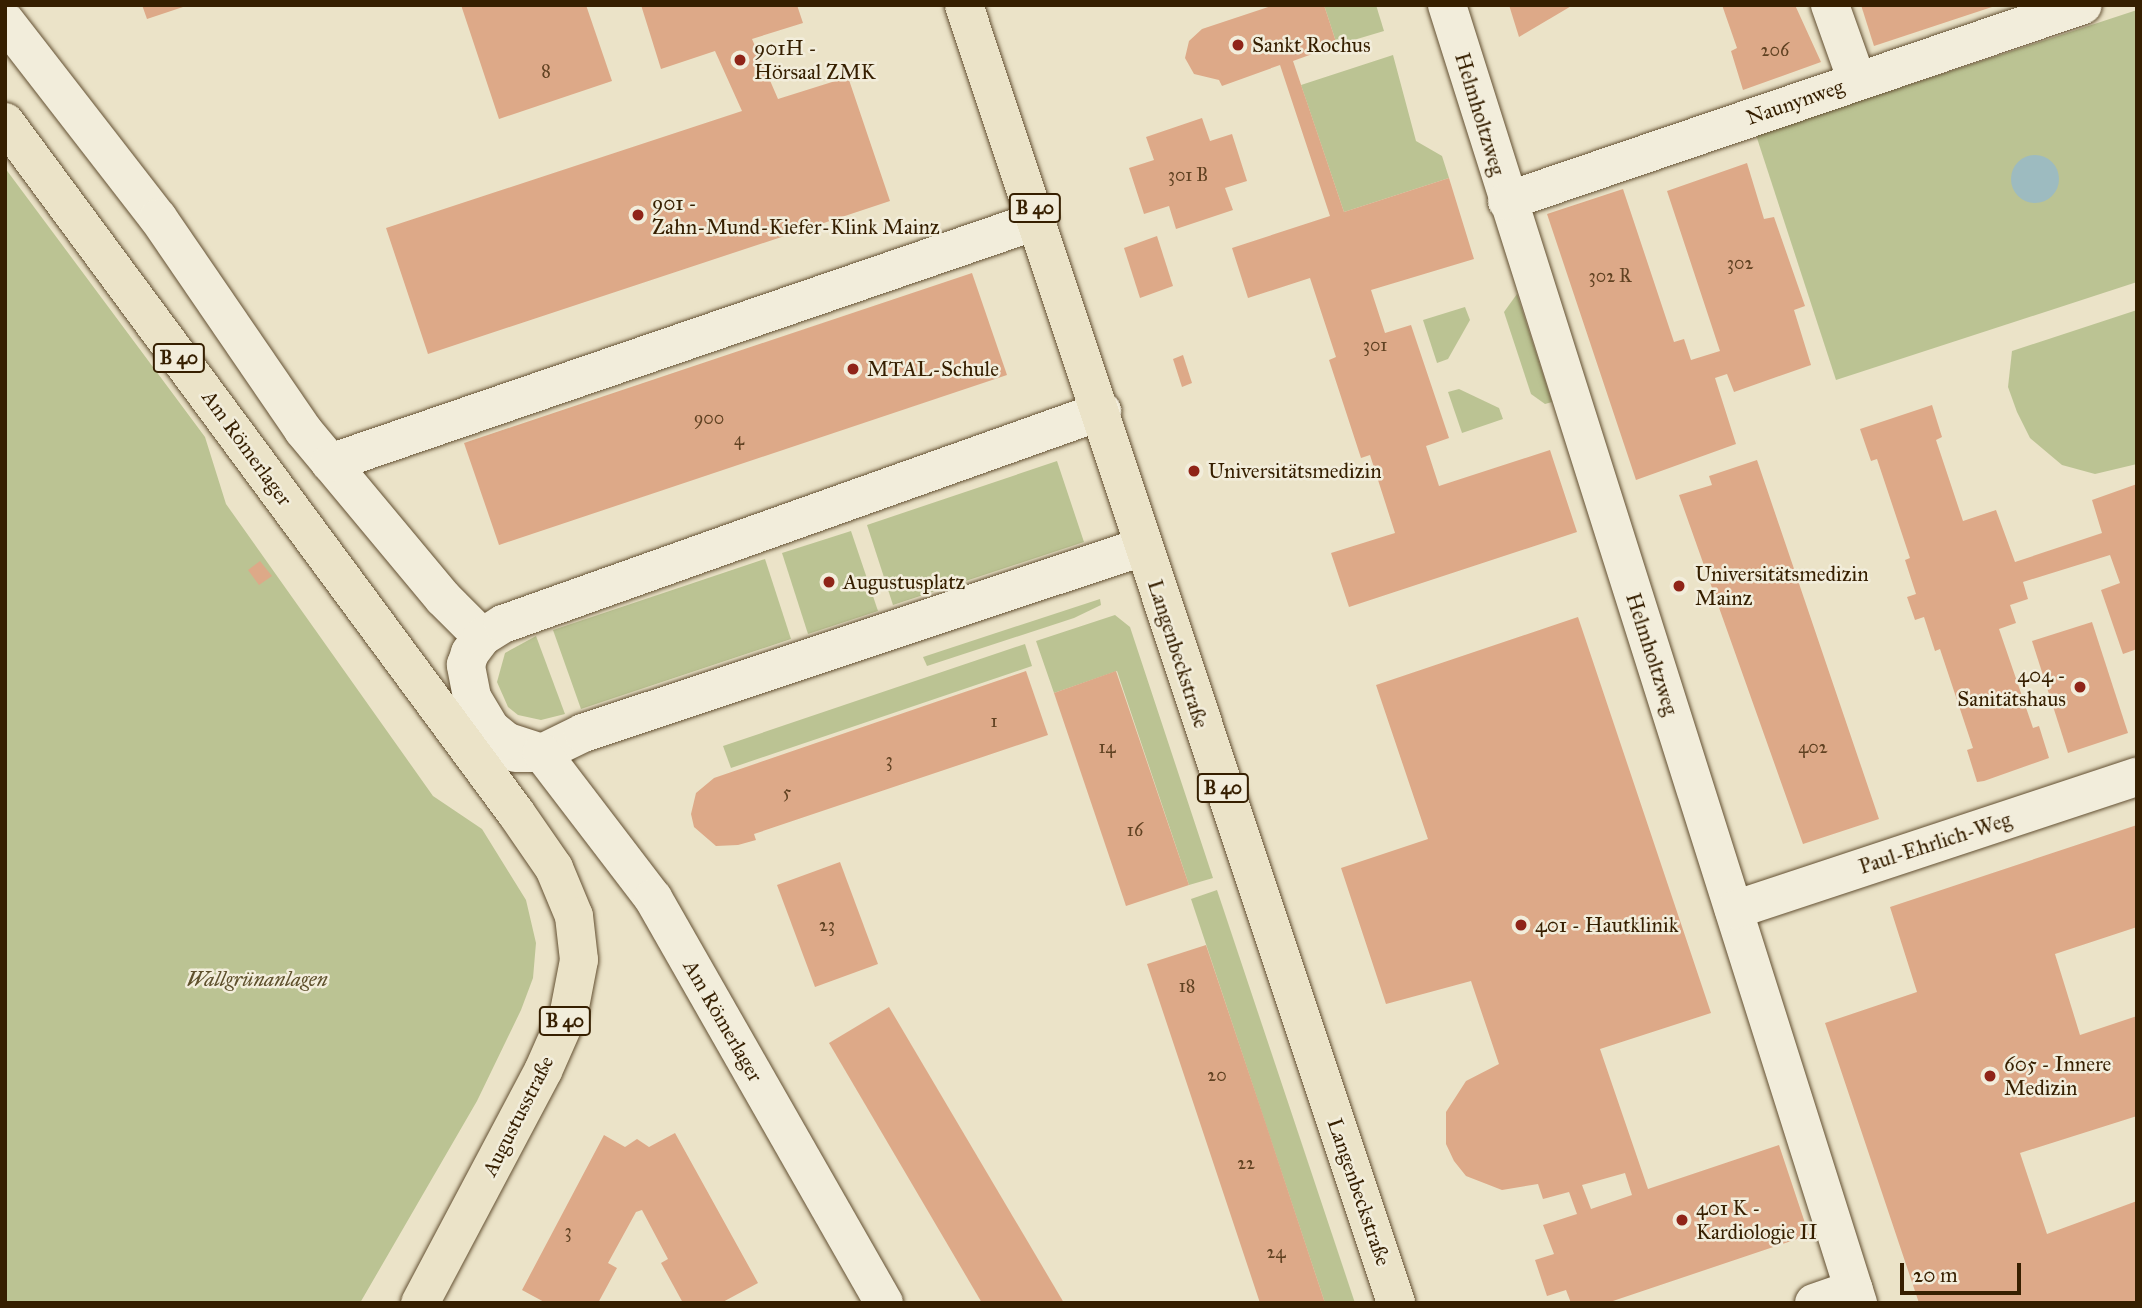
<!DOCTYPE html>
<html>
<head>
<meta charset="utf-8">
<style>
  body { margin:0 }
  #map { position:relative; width:2142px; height:1308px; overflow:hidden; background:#ebe3c8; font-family:"IM FELL Great Primer",serif }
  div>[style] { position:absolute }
  .green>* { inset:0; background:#bbc393 }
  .water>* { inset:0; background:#9dbbc0 }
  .round { border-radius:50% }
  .building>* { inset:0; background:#dda988 }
  .roads { filter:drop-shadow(0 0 2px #635032) drop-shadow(0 0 2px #635032) }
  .minor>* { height:38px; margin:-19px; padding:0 19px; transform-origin:19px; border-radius:19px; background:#f2eddb }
  .major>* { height:38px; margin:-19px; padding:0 19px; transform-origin:19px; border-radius:19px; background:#ebe3c8 }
  .dots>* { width:19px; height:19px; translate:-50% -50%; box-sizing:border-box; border:4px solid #f2eddb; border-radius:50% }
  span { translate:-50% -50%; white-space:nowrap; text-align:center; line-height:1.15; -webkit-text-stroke:5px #f2eddb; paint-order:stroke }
  .number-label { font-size:18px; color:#604222 }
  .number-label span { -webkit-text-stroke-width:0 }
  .shield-label span { padding:2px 5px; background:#f2eddb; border:2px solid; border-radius:5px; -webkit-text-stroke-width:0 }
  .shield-label { font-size:19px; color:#361f00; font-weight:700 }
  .poi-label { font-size:21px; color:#361f00 }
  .left { translate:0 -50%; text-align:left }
  .right { translate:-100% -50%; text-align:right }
  .street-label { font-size:21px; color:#361f00 }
  .park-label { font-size:21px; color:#5e502c; font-style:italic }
  .frame { position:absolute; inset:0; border:7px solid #361f00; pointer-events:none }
  .scale { position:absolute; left:1900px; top:1263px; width:121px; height:32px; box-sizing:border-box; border:4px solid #361f00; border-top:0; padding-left:9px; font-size:21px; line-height:24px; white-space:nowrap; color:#361f00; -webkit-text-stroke:5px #f2eddb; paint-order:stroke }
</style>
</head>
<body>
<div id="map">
  <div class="green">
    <div style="clip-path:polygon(1324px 5px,1376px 5px,1384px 31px,1337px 45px)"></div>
    <div style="clip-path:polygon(2137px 10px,2137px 282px,1836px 380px,1756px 135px)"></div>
    <div style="clip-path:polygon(1393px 55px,1416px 141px,1442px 156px,1449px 178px,1344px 212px,1301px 85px)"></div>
    <div style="clip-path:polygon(5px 168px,205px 437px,226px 504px,433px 796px,482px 829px,526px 900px,536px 943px,533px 978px,521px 1010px,477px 1101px,360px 1303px,5px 1303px)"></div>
    <div style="clip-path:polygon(1517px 294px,1552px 402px,1545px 404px,1531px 394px,1504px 312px)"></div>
    <div style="clip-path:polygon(1465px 307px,1470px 320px,1448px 359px,1437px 363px,1423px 320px)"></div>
    <div style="clip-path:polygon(2137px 310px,2137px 464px,2095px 474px,2062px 465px,2030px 438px,2017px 412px,2008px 387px,2012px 351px)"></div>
    <div style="clip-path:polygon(1459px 389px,1499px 408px,1503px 419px,1462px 433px,1448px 392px)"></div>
    <div style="clip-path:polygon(1057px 461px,1084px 542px,893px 605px,867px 525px)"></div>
    <div style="clip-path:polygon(851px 531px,878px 611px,808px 634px,782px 553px)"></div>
    <div style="clip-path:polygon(765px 559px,791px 639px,581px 709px,553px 630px)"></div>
    <div style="clip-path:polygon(1100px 599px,1101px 605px,1074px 618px,927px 666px,923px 657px)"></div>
    <div style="clip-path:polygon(1115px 615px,1130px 627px,1213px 878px,1189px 885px,1117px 671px,1054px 693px,1036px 641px)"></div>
    <div style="clip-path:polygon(536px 636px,565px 714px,541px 720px,518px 715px,508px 707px,497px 682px,505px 653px)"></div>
    <div style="clip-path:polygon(1025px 644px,1032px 666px,731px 768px,723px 746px)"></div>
    <div style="clip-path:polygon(1217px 890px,1355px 1303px,1325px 1303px,1191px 899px)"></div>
  </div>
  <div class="water">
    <div class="round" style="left:2011px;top:155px;width:48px;height:48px"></div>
  </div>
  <div class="building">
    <div style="clip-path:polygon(142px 5px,186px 5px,186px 6px,147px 19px)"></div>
    <div style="clip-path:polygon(461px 5px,586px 5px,612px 81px,499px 119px)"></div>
    <div style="clip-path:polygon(641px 5px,797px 5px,803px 23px,752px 39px,778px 99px,848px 77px,890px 201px,428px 354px,386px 228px,742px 111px,715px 51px,661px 69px)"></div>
    <div style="clip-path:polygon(1274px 5px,1324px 5px,1337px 45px,1293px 61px,1344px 212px,1449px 178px,1474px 259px,1371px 290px,1385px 333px,1411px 325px,1449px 438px,1426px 446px,1439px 486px,1550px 450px,1577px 532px,1349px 607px,1331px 553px,1395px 533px,1370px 455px,1361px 458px,1329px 360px,1336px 357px,1310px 278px,1248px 298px,1232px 248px,1330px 216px,1280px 65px,1222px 86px,1219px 80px,1194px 74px,1185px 58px,1189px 41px,1202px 29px)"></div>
    <div style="clip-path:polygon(1509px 5px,1573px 5px,1519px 37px)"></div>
    <div style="clip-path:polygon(1722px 5px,1795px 5px,1821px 62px,1743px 90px,1731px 51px,1737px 48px)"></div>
    <div style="clip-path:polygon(1861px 5px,1995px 5px,1995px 6px,1874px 46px)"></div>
    <div style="clip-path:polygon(1202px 118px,1210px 141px,1232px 134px,1247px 181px,1225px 188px,1233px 210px,1176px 229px,1169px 206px,1144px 214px,1129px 168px,1154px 160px,1146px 137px)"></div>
    <div style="clip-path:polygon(1747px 163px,1764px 219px,1774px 217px,1805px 306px,1794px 310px,1811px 365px,1734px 392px,1727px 374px,1715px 378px,1736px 444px,1636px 480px,1547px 214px,1623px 189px,1674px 342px,1684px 339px,1691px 360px,1720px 351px,1667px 191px)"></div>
    <div style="clip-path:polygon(1157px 236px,1173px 286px,1140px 298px,1124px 248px)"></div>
    <div style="clip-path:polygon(972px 273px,1007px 375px,499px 545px,464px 443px)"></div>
    <div style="clip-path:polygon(1183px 355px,1192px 383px,1182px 387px,1173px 359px)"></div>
    <div style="clip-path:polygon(1932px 405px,1942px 437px,1936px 440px,1963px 521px,1996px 510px,2015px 562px,2102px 533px,2092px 500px,2137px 484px,2137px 649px,2123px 654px,2101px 590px,2120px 583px,2110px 555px,2023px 582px,2028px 599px,2010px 605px,2016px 623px,1999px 629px,2033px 728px,2039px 726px,2049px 758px,1984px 781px,1977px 782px,1967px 750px,1973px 748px,1940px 649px,1935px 651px,1924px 617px,1915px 620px,1907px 597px,1916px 594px,1905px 560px,1910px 558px,1877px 459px,1871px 461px,1860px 429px)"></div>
    <div style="clip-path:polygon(1757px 460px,1879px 819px,1803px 844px,1679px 495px,1712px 485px,1709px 476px)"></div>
    <div style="clip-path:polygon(260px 561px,272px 576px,259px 585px,248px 570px)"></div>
    <div style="clip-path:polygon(evenodd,1578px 617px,1711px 1013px,1600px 1049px,1648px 1189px,1779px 1145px,1809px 1235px,1607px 1303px,1571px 1303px,1566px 1290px,1547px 1296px,1535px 1260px,1554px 1254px,1543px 1225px,1577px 1214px,1569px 1192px,1543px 1199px,1538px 1184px,1502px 1190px,1466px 1176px,1454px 1161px,1446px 1144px,1446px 1112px,1466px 1081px,1499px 1064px,1471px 981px,1386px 1004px,1341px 868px,1428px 839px,1376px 685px,1578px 617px,1625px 1173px,1632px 1195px,1591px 1209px,1582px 1185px,1625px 1173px)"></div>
    <div style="clip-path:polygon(2092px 622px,2128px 733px,2068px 753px,2032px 641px)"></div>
    <div style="clip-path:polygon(1026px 671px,1048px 735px,754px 834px,756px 840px,738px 845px,716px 846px,694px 827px,691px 814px,696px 793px,714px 778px)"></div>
    <div style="clip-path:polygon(1116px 671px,1189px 885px,1126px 906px,1054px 693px)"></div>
    <div style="clip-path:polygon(2137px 825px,2137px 927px,2055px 954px,2080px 1035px,2137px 1016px,2137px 1116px,2020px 1153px,2047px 1234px,2137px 1201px,2137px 1303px,1919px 1303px,1825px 1023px,1917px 992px,1890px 907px)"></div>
    <div style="clip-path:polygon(840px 862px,878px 964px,815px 987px,777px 885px)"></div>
    <div style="clip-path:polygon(1206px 945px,1265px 1121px,1325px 1303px,1260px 1303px,1147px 964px)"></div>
    <div style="clip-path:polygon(889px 1007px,1064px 1303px,982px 1303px,829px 1043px)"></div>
    <div style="clip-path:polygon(675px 1133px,758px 1283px,721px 1303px,683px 1303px,661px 1263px,668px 1259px,642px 1210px,636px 1212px,608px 1263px,617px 1268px,598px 1303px,546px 1303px,522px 1290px,604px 1135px,625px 1147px,637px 1139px,649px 1147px)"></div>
  </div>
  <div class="roads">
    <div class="minor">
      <div style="left:1447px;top:5px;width:1362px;rotate:72.43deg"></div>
      <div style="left:1830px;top:5px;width:81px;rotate:70.4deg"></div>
      <div style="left:5px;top:21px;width:249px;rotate:52.2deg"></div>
      <div style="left:158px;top:218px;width:257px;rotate:55.6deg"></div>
      <div style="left:303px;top:430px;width:219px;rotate:50.2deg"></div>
      <div style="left:443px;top:598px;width:55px;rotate:45deg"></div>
      <div style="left:1507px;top:201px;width:608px;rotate:-18.79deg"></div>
      <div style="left:330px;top:463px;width:749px;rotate:-18.92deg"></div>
      <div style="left:515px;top:753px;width:27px"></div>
      <div style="left:542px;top:753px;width:46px;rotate:-26deg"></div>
      <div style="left:583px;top:733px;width:589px;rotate:-18.4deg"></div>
      <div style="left:542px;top:753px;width:38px;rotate:-162deg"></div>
      <div style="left:506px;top:741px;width:19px;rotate:-141deg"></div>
      <div style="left:491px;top:729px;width:37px;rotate:-121deg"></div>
      <div style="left:472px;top:697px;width:33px;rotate:-101deg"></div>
      <div style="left:466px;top:665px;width:13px;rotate:-72deg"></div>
      <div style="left:470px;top:653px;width:20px;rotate:-53deg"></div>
      <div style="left:482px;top:637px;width:25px;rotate:-32deg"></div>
      <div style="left:503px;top:624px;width:636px;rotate:-19.58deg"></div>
      <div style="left:542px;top:753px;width:183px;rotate:52.6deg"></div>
      <div style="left:653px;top:898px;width:466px;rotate:60.3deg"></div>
      <div style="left:1734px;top:910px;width:424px;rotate:-18.3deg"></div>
      <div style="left:1814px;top:1303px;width:42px;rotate:-19.3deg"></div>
    </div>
    <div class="major">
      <div style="left:964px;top:5px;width:1368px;rotate:71.59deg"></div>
      <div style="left:5px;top:122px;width:859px;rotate:53.52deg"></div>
      <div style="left:516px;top:813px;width:67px;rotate:55.4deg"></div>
      <div style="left:554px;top:868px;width:52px;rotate:67.4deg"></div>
      <div style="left:574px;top:916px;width:44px;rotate:83.5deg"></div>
      <div style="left:579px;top:960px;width:53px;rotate:100.9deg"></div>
      <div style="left:569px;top:1012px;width:64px;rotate:113.8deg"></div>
      <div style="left:543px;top:1071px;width:263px;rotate:117.9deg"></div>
    </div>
  </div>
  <div class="dots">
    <div style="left:1238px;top:45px;background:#8f2418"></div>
    <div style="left:740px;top:60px;background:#8f2418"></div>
    <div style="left:638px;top:215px;background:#8f2418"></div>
    <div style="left:853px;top:369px;background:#8f2418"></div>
    <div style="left:1194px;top:471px;background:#8f2418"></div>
    <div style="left:829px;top:582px;background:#8f2418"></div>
    <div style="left:1679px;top:586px;background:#8f2418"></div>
    <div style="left:2080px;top:687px;background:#8f2418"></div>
    <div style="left:1521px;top:925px;background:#8f2418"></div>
    <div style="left:1990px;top:1076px;background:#8f2418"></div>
    <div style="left:1682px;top:1220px;background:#8f2418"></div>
  </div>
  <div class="number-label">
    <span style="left:1775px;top:50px">206</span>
    <span style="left:546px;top:71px">8</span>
    <span style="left:1188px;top:175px">301 B</span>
    <span style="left:1740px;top:263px">302</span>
    <span style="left:1610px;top:276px">302 R</span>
    <span style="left:1375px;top:345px">301</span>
    <span style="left:709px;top:418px">900</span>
    <span style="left:739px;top:439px">4</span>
    <span style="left:994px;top:721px">1</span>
    <span style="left:1107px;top:747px">14</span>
    <span style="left:1813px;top:747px">402</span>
    <span style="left:889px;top:760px">3</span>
    <span style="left:787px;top:792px">5</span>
    <span style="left:1135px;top:830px">16</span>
    <span style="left:827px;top:925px">23</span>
    <span style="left:1187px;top:986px">18</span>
    <span style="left:1217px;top:1075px">20</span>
    <span style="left:1246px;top:1163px">22</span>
    <span style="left:568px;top:1231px">3</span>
    <span style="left:1276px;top:1252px">24</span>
  </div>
  <div class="shield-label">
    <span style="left:1035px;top:208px">B 40</span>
    <span style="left:179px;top:358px">B 40</span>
    <span style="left:1223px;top:788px">B 40</span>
    <span style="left:565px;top:1021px">B 40</span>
  </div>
  <div class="poi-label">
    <span class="left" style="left:1252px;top:45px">Sankt Rochus</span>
    <span class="left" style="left:754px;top:60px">901H -<br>Hörsaal ZMK</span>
    <span class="left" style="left:652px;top:215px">901 -<br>Zahn-Mund-Kiefer-Klink Mainz</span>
    <span class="left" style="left:867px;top:369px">MTAL-Schule</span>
    <span class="left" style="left:1208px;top:471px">Universitätsmedizin</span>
    <span class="left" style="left:1695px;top:586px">Universitätsmedizin<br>Mainz</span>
    <span class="left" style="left:843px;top:582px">Augustusplatz</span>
    <span class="right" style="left:2066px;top:687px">404 -<br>Sanitätshaus</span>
    <span class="left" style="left:1535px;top:925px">401 - Hautklinik</span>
    <span class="left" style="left:2004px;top:1076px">605 - Innere<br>Medizin</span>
    <span class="left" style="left:1696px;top:1220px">401 K -<br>Kardiologie II</span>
  </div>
  <div class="street-label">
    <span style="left:1795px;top:102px;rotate:-19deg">Naunynweg</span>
    <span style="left:1480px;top:114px;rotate:73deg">Helmholtzweg</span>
    <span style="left:247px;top:448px;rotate:54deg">Am Römerlager</span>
    <span style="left:1178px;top:654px;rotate:72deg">Langenbeckstraße</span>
    <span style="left:1652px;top:654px;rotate:72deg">Helmholtzweg</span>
    <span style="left:1935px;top:843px;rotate:-18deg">Paul-Ehrlich-Weg</span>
    <span style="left:723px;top:1021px;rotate:60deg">Am Römerlager</span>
    <span style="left:518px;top:1116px;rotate:-63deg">Augustusstraße</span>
    <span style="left:1359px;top:1192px;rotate:71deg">Langenbeckstraße</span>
  </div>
  <div class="park-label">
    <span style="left:257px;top:979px">Wallgrünanlagen</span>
  </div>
  <div class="frame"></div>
  <div class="scale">20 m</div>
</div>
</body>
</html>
